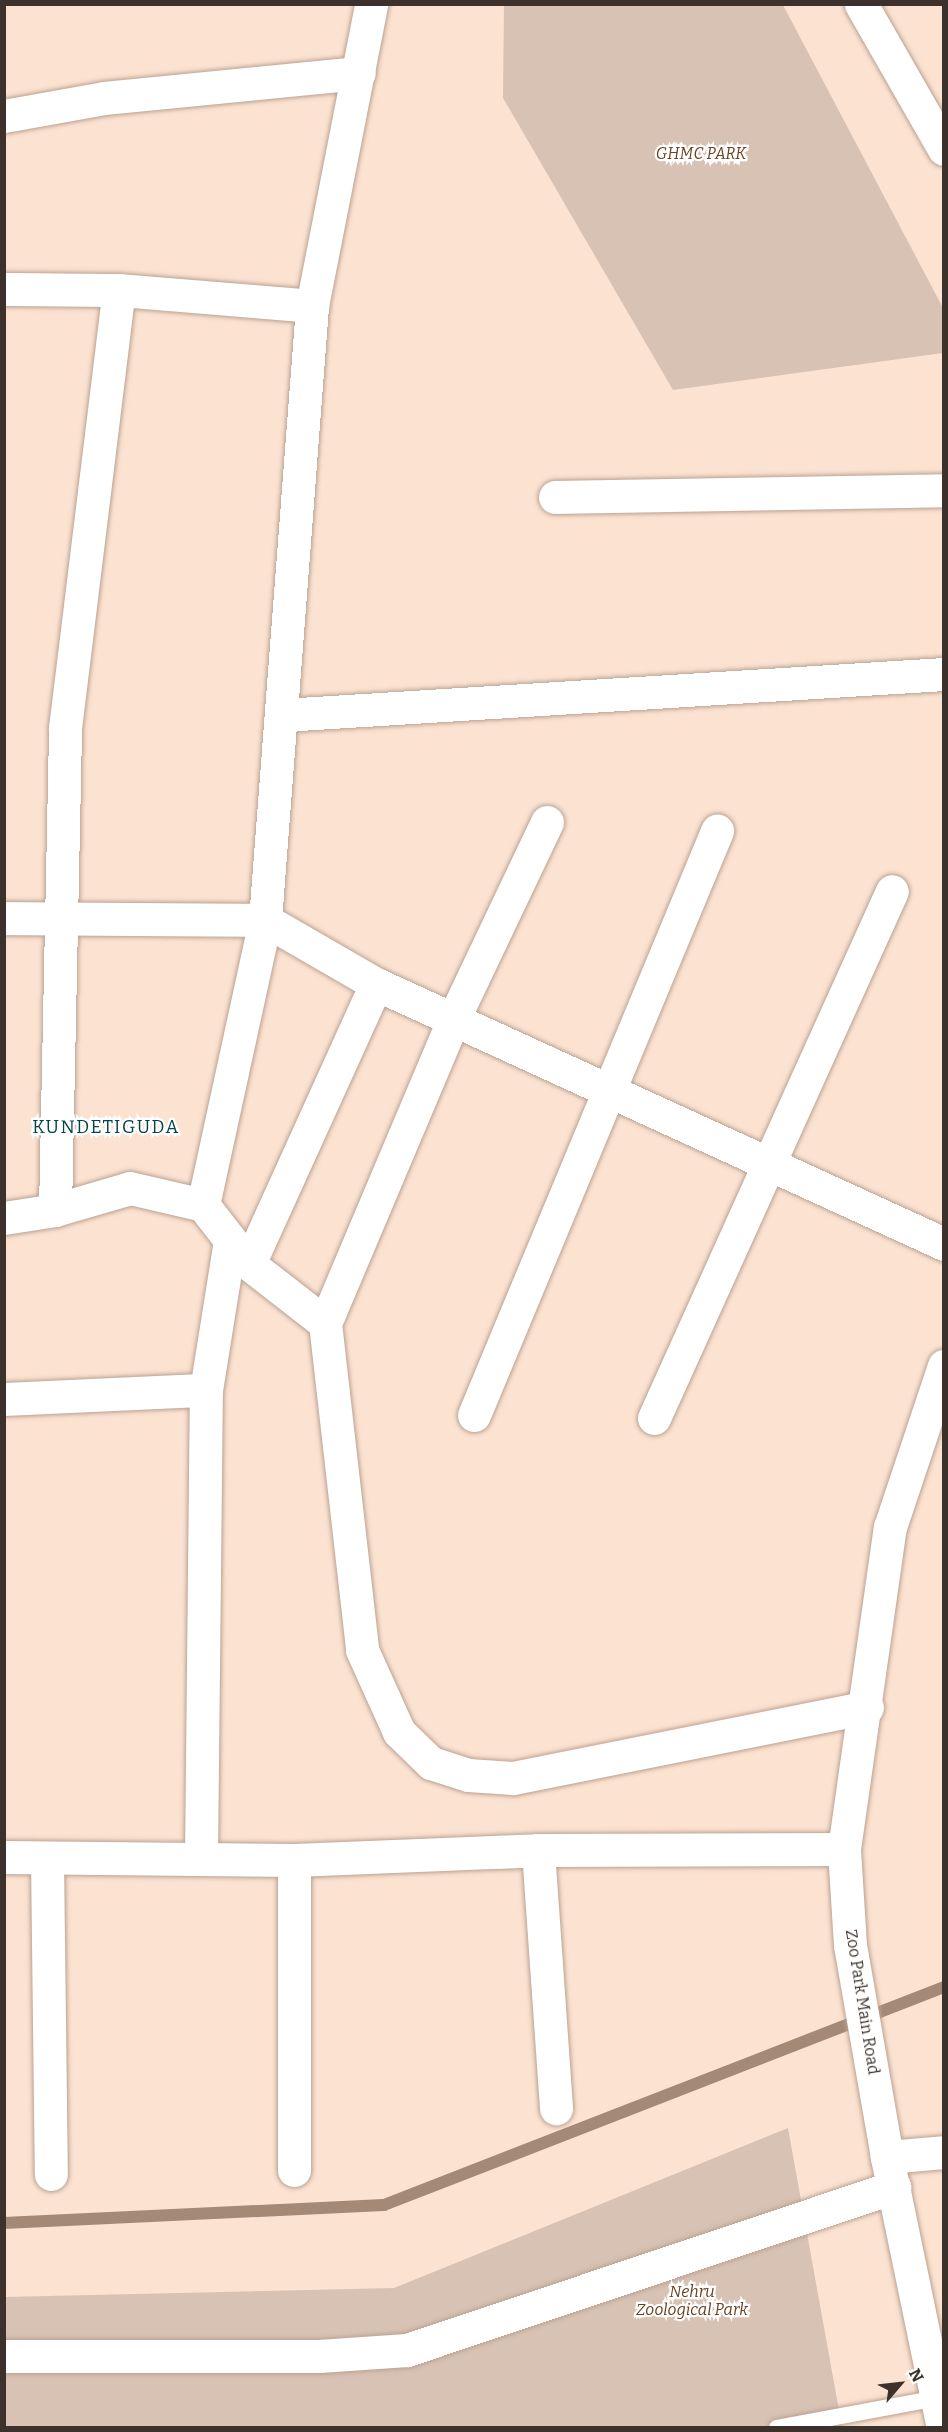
<!DOCTYPE html>
<html>
<head>
<meta charset="utf-8">
<style>
  body { margin:0 }
  #map { position:relative; width:948px; height:2432px; overflow:hidden; background:#fce2d1; font-family:Bitter,serif }
  div>[style] { position:absolute }
  .green>* { inset:0; background:#d7c2b4 }
  .stream>* { height:12px; margin:-6px; padding:0 6px; transform-origin:6px; border-radius:6px; background:#a48976 }
  .roads { filter:drop-shadow(0 0 2px #baa292) drop-shadow(0 0 2px #baa292) }
  .service>* { height:16px; margin:-8px; padding:0 8px; transform-origin:8px; border-radius:8px; background:#fff }
  .minor>* { height:33px; margin:-16.5px; padding:0 16.5px; transform-origin:16.5px; border-radius:16.5px; background:#fff }
  .secondary>* { height:33px; margin:-16.5px; padding:0 16.5px; transform-origin:16.5px; border-radius:16.5px; background:#fff }
  span { translate:-50% -50%; white-space:nowrap; text-align:center; line-height:1.15; -webkit-text-stroke:4.5px #fff; paint-order:stroke }
  .park-label { font-size:16px; color:#6a4121; font-style:italic }
  .street-label { font-size:16px; color:#3c322b }
  .neighbourhood-label { font-size:18px; color:#034647; letter-spacing:1.5px }
  .frame { position:absolute; inset:0; border:6px solid #3c322b; pointer-events:none }
  .north { position:absolute; left:870px; top:2354px; width:60px; height:60px; -webkit-text-stroke:4px #fff; paint-order:stroke; rotate:62deg; font-size:16px; font-weight:700; line-height:24px; text-align:center; color:#3c322b }
  .north::after { content:''; display:block; margin:auto; width:21px; height:27px; background:#3c322b; clip-path:polygon(50% 0,100% 100%,50% 72%,0 100%) }
</style>
</head>
<body>
<div id="map">
  <div class="green">
    <div style="clip-path:polygon(504px 5px,783px 5px,943px 308px,943px 353px,673px 390px,503px 98px)"></div>
    <div style="clip-path:polygon(788px 2128px,842px 2427px,5px 2427px,4px 2297px,394px 2288px)"></div>
  </div>
  <div class="stream">
    <div style="left:4px;top:2223px;width:380px;rotate:-2.7deg"></div>
    <div style="left:384px;top:2205px;width:601px;rotate:-21.27deg"></div>
  </div>
  <div class="roads">
    <div class="service">
      <div style="left:777px;top:2428px;width:163px;rotate:-10.6deg"></div>
    </div>
    <div class="minor">
      <div style="left:4px;top:116px;width:102px;rotate:-10.2deg"></div>
      <div style="left:104px;top:98px;width:256px;rotate:-5.6deg"></div>
      <div style="left:4px;top:289px;width:115px;rotate:0.5deg"></div>
      <div style="left:555px;top:497px;width:389px;rotate:-1deg"></div>
      <div style="left:283px;top:715px;width:662px;rotate:-3.55deg"></div>
      <div style="left:547px;top:822px;width:217px;rotate:115.4deg"></div>
      <div style="left:454px;top:1018px;width:331px;rotate:112.9deg"></div>
      <div style="left:325px;top:1323px;width:329px;rotate:83.5deg"></div>
      <div style="left:362px;top:1650px;width:90px;rotate:65.7deg"></div>
      <div style="left:399px;top:1732px;width:45px;rotate:44.1deg"></div>
      <div style="left:431px;top:1763px;width:39px;rotate:18deg"></div>
      <div style="left:468px;top:1775px;width:45px;rotate:3.8deg"></div>
      <div style="left:513px;top:1778px;width:361px;rotate:-11.3deg"></div>
      <div style="left:4px;top:918px;width:261px;rotate:0.4deg"></div>
      <div style="left:265px;top:920px;width:128px;rotate:30deg"></div>
      <div style="left:376px;top:984px;width:625px;rotate:24.6deg"></div>
      <div style="left:203px;top:1205px;width:292px;rotate:-77.7deg"></div>
      <div style="left:265px;top:920px;width:616px;rotate:-85.62deg"></div>
      <div style="left:312px;top:306px;width:308px;rotate:-78.9deg"></div>
      <div style="left:55px;top:1210px;width:482px;rotate:-88.8deg"></div>
      <div style="left:65px;top:728px;width:441px;rotate:-83deg"></div>
      <div style="left:119px;top:290px;width:194px;rotate:4.7deg"></div>
      <div style="left:4px;top:1218px;width:52px;rotate:-8.9deg"></div>
      <div style="left:55px;top:1210px;width:78px;rotate:-16.3deg"></div>
      <div style="left:130px;top:1188px;width:75px;rotate:13.1deg"></div>
      <div style="left:203px;top:1205px;width:75px;rotate:52.1deg"></div>
      <div style="left:249px;top:1264px;width:96px;rotate:37.8deg"></div>
      <div style="left:249px;top:1264px;width:307px;rotate:-65.6deg"></div>
      <div style="left:4px;top:1399px;width:202px;rotate:-2.6deg"></div>
      <div style="left:474px;top:1415px;width:633px;rotate:-67.41deg"></div>
      <div style="left:654px;top:1418px;width:578px;rotate:-65.7deg"></div>
      <div style="left:538px;top:1850px;width:259px;rotate:86deg"></div>
      <div style="left:4px;top:1857px;width:290px;rotate:0.6deg"></div>
      <div style="left:294px;top:1860px;width:244px;rotate:-2.3deg"></div>
      <div style="left:538px;top:1850px;width:306px;rotate:-0.2deg"></div>
      <div style="left:201px;top:1858px;width:468px;rotate:-89.4deg"></div>
      <div style="left:206px;top:1390px;width:152px;rotate:-80.9deg"></div>
      <div style="left:47px;top:1859px;width:315px;rotate:89.3deg"></div>
      <div style="left:887px;top:2157px;width:57px;rotate:-5deg"></div>
      <div style="left:294px;top:2170px;width:310px;rotate:-90deg"></div>
      <div style="left:4px;top:2356px;width:315px"></div>
      <div style="left:319px;top:2356px;width:88px;rotate:-3.9deg"></div>
      <div style="left:407px;top:2350px;width:514px;rotate:-18.51deg"></div>
    </div>
    <div class="secondary">
      <div style="left:861px;top:4px;width:167px;rotate:60.2deg"></div>
      <div style="left:943px;top:2428px;width:277px;rotate:-101.7deg"></div>
      <div style="left:887px;top:2157px;width:215px;rotate:-99.9deg"></div>
      <div style="left:850px;top:1945px;width:96px;rotate:-93.6deg"></div>
      <div style="left:844px;top:1849px;width:325px;rotate:-81.9deg"></div>
      <div style="left:890px;top:1527px;width:170px;rotate:-71.5deg"></div>
    </div>
  </div>
  <div class="park-label">
    <span style="left:701px;top:154px">GHMC PARK</span>
    <span style="left:692px;top:2301px">Nehru<br>Zoological Park</span>
  </div>
  <div class="street-label">
    <span style="left:862px;top:2002px;rotate:81deg">Zoo Park Main Road</span>
  </div>
  <div class="neighbourhood-label">
    <span style="left:106px;top:1127px">KUNDETIGUDA</span>
  </div>
  <div class="frame"></div>
  <div class="north">N</div>
</div>
</body>
</html>
